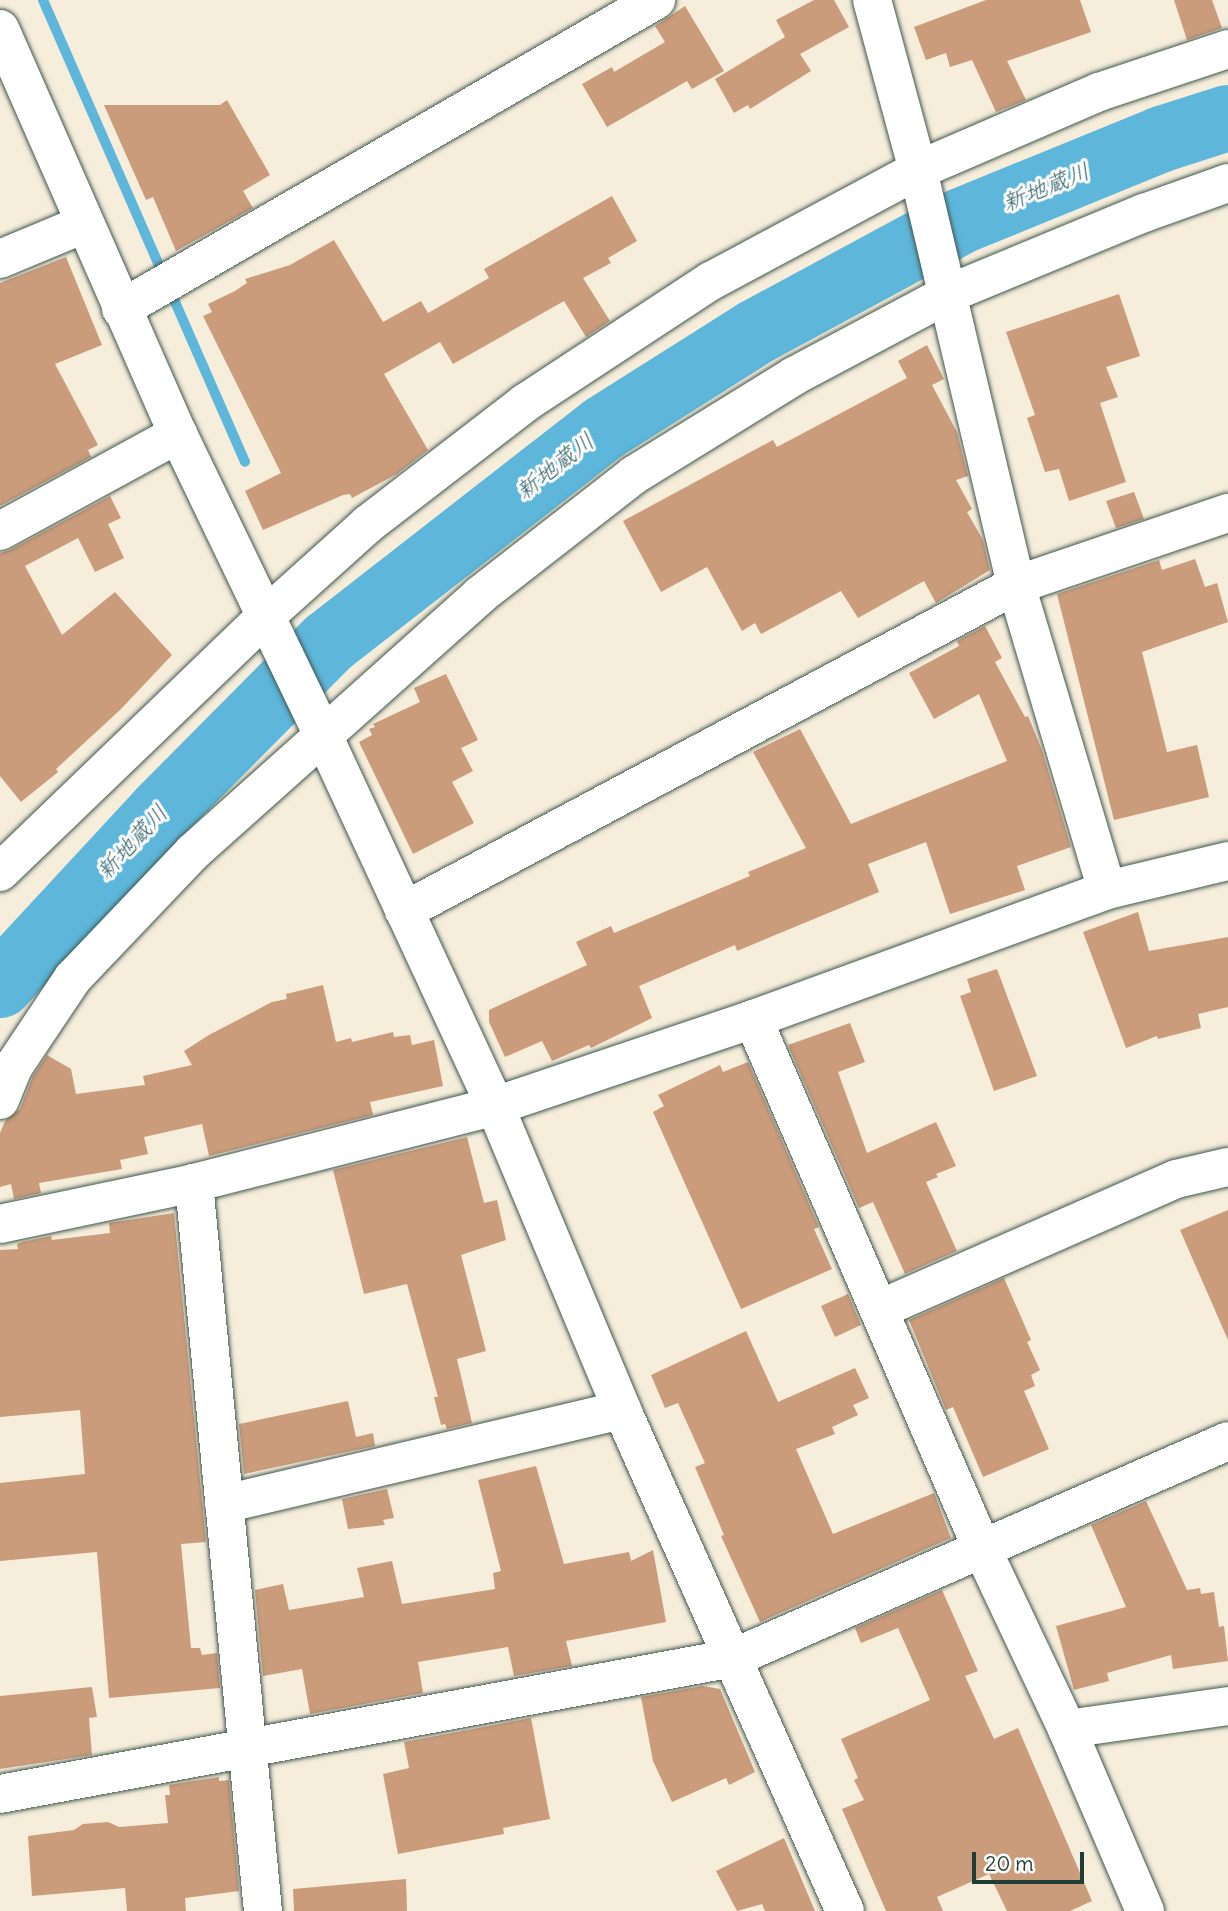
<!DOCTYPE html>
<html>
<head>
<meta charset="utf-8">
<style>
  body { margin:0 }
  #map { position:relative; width:1228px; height:1911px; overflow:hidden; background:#f6eddb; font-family:Delius,"Klee One",sans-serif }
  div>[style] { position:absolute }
  .stream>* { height:10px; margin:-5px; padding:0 5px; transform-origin:5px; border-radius:5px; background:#5eb6db }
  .river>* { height:66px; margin:-33px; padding:0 33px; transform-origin:33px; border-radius:33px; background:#5eb6db }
  .building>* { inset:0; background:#ca9c7c }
  .roads { filter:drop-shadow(0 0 2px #3f574d) drop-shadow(0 0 2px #3f574d) }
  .minor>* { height:38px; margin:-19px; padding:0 19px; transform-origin:19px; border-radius:19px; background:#fff }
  span { translate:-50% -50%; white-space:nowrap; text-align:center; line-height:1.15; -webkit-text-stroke:6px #fff; paint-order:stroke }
  .water-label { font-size:23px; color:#326166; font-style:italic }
  .scale { position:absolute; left:972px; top:1852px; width:112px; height:32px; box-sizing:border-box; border:4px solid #1f3d34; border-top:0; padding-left:9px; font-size:21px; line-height:24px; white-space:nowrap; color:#1f3d34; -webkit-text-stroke:5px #fff; paint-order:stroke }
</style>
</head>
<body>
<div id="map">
  <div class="stream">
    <div style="left:43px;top:0;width:504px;rotate:66.38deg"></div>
  </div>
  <div class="river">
    <div style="left:0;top:985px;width:237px;rotate:-47.2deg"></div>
    <div style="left:161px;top:811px;width:238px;rotate:-45.2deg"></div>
    <div style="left:329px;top:642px;width:348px;rotate:-37.9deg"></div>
    <div style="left:604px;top:428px;width:178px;rotate:-32.3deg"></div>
    <div style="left:754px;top:333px;width:235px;rotate:-28.4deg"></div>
    <div style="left:961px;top:221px;width:217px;rotate:-22.2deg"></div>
    <div style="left:1162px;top:139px;width:69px;rotate:-17.7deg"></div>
  </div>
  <div class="building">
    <div style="clip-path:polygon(814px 0,834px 0,849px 27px,800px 54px,811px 71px,750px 109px,748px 105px,734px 113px,715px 79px,785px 37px,776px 20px)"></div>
    <div style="clip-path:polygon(986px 0,1080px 0,1091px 32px,1007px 61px,1026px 100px,996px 112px,972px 60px,950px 67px,946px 53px,926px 60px,914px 27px)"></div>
    <div style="clip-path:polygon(1174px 0,1212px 0,1222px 28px,1187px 40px)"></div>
    <div style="clip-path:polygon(685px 6px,724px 71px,692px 89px,687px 81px,607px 127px,582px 84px,612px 67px,614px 72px,665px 42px,655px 26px)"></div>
    <div style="clip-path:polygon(227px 100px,270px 175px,243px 191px,253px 208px,176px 251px,153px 197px,146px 200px,104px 105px,220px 105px)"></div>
    <div style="clip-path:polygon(612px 196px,637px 241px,608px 258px,611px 263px,583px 278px,610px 321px,586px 337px,564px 301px,453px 364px,440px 342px,384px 374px,428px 450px,397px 474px,352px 498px,350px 494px,343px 495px,263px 530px,245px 491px,281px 473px,203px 316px,212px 312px,208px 304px,235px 291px,247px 283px,245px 279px,290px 265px,334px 240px,383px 322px,421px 301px,428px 313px,489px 278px,484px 269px)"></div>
    <div style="clip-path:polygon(66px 257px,102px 345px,55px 364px,98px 445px,88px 450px,91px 457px,0 506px,0 283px)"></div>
    <div style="clip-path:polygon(1119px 294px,1140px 356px,1106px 367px,1118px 397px,1100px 403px,1126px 482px,1069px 501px,1059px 469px,1045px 472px,1027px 418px,1035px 415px,1006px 332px)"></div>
    <div style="clip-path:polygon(927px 345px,944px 379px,932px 385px,957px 432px,968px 476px,956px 480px,972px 509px,967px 512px,983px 540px,990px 570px,936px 603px,924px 581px,858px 618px,841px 591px,761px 634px,755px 623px,742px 631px,707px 567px,661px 592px,623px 521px,773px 440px,777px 447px,907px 378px,898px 361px)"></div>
    <div style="clip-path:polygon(1134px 492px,1144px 519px,1116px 528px,1106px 501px)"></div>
    <div style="clip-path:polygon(110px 496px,121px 518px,108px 524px,124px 558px,95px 572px,78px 538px,25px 566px,62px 635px,115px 592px,172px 655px,120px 710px,56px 769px,58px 772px,21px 802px,0 776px,0 553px,10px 550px)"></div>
    <div style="clip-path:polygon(1195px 559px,1205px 587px,1217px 583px,1228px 622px,1142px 652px,1167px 752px,1197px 745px,1209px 797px,1114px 820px,1057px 594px,1159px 560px,1162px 570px)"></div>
    <div style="clip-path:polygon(985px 626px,1002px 658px,995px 662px,1025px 717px,1028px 716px,1042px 750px,1071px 847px,1017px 866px,1025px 890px,950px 914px,926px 842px,868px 864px,879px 892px,737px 951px,735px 945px,639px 986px,652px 1018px,591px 1048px,589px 1045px,552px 1061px,542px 1041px,505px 1057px,489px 1022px,489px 1010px,587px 965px,576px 942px,611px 926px,614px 933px,750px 876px,748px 872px,806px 848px,753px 752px,800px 729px,851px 824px,1007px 761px,979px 694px,934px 719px,909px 673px,959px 646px,957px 641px)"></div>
    <div style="clip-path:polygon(446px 674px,478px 740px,461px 748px,473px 771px,452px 782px,474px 823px,413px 854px,359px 742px,372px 735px,369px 729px,375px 727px,373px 724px,420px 702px,414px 688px)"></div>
    <div style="clip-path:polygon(1138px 912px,1149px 951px,1228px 937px,1228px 1007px,1198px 1014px,1201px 1028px,1158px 1039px,1157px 1036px,1126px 1048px,1083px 932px)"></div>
    <div style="clip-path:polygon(997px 969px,1037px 1076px,994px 1091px,960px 996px,971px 992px,967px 979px)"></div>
    <div style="clip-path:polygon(323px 985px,336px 1042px,351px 1038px,352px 1042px,393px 1032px,394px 1037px,410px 1035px,412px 1045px,434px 1040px,443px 1086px,370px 1102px,373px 1115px,209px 1156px,202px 1124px,144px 1137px,148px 1154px,120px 1160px,122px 1169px,39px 1183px,41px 1193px,14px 1199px,11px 1184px,0 1187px,0 1133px,5px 1121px,20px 1109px,33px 1076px,47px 1055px,71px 1069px,76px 1094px,145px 1085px,143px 1076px,192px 1065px,184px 1051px,209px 1035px,272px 1002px,287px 999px,286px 994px)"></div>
    <div style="clip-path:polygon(850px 1023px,865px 1062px,838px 1072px,867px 1153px,936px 1122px,956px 1166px,936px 1174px,938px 1177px,926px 1182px,957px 1251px,905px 1274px,873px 1202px,859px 1208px,788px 1045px)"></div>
    <div style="clip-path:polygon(748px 1062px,819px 1227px,814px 1229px,832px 1269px,741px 1309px,653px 1112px,664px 1106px,658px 1095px,720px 1065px,723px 1072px)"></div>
    <div style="clip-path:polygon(467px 1137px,484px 1203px,497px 1200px,506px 1240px,461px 1255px,486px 1351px,457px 1359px,472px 1423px,447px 1429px,445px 1424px,441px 1425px,434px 1397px,438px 1397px,407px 1284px,364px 1294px,333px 1170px)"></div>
    <div style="clip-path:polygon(1228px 1210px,1228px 1340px,1180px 1230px)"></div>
    <div style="clip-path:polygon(174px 1213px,206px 1542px,181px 1544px,191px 1648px,200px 1648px,202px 1655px,217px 1653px,220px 1688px,109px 1698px,97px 1552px,0 1561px,0 1483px,85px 1474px,80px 1410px,0 1417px,0 1250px,18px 1249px,17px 1244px,22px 1242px,51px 1236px,52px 1240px,110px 1233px,109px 1223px)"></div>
    <div style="clip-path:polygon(1004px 1278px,1031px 1340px,1027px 1342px,1040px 1370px,1031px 1375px,1035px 1386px,1024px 1391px,1049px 1449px,983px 1477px,953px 1407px,946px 1410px,909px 1320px)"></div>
    <div style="clip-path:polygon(848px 1294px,861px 1325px,835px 1337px,821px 1306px)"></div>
    <div style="clip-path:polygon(746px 1331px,778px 1402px,855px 1368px,869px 1398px,853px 1405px,858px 1415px,832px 1427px,835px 1434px,796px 1449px,833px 1534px,934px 1493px,951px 1538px,760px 1622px,721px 1536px,724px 1535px,695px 1467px,705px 1463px,678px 1403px,665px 1408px,651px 1375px)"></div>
    <div style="clip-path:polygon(348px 1401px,356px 1437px,373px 1433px,375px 1446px,244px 1474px,239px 1424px)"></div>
    <div style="clip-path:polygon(536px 1466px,564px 1564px,629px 1552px,631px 1561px,653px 1550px,666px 1622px,566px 1641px,572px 1666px,514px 1676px,508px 1647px,418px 1662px,423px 1693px,310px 1714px,302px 1669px,263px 1676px,255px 1590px,283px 1584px,289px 1610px,364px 1597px,357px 1568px,392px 1561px,402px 1604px,495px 1589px,493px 1573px,501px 1571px,478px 1480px)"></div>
    <div style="clip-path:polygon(387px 1489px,394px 1518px,383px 1520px,385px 1525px,348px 1529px,342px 1499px)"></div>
    <div style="clip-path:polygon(1146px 1501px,1187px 1590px,1200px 1588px,1201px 1594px,1214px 1592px,1219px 1627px,1224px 1626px,1228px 1661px,1173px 1669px,1171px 1655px,1107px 1673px,1109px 1681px,1074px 1690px,1056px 1626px,1126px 1607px,1091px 1525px)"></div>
    <div style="clip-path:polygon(942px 1590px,978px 1671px,965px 1676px,994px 1739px,1018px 1728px,1092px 1901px,1070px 1911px,1007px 1911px,989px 1874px,937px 1897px,943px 1911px,886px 1911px,842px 1809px,864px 1800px,854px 1780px,858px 1778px,841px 1739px,930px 1700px,898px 1628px,861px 1643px,855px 1628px)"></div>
    <div style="clip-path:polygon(703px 1686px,720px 1689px,755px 1772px,729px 1785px,726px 1778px,672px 1802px,653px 1761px,641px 1697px)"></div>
    <div style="clip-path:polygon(92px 1687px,97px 1717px,89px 1718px,92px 1755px,0 1769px,0 1696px)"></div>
    <div style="clip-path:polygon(531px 1718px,550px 1819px,503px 1828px,504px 1834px,398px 1854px,383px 1774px,409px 1768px,404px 1742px)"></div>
    <div style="clip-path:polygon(219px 1777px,219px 1781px,229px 1780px,239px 1891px,185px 1898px,186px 1911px,127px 1911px,125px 1888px,32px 1896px,28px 1836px,74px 1830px,83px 1824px,108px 1822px,119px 1827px,168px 1823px,165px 1795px,170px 1795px,169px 1785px)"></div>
    <div style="clip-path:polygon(784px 1838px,815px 1911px,765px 1911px,762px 1904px,737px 1911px,716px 1871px)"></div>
    <div style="clip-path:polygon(406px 1879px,407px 1911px,294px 1911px,293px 1889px)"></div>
  </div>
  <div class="roads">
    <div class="minor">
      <div style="left:872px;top:0;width:176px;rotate:74.9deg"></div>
      <div style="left:918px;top:170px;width:426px;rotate:76.7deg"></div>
      <div style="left:1016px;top:585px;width:318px;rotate:73.4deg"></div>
      <div style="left:0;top:29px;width:442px;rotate:66.3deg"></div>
      <div style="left:178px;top:434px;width:334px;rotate:64.3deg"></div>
      <div style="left:323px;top:735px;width:409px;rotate:65.1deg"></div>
      <div style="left:495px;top:1106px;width:329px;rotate:67.3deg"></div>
      <div style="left:622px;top:1410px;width:548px;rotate:66.01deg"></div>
      <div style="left:0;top:259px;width:91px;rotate:-22.6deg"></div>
      <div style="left:121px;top:309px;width:618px;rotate:-30.01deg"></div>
      <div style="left:0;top:531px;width:203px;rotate:-28.6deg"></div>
      <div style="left:0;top:872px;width:369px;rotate:-43.9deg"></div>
      <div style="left:266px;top:616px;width:137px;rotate:-42deg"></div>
      <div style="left:368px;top:524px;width:198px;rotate:-37.6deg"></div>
      <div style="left:525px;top:403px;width:222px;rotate:-33.3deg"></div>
      <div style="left:711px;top:281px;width:235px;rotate:-28.2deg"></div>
      <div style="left:918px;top:170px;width:197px;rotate:-23.3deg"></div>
      <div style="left:1099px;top:92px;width:136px;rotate:-18.4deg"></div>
      <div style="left:404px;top:911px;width:693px;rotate:-28.04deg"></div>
      <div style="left:1016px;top:585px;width:224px;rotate:-18.8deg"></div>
      <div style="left:753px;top:1019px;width:580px;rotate:66.62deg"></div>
      <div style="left:983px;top:1551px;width:197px;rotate:64.7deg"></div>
      <div style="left:1067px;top:1729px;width:198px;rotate:66.8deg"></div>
      <div style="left:0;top:1100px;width:37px;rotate:-68deg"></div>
      <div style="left:14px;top:1066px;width:106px;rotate:-56.2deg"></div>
      <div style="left:73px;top:978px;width:174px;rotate:-46.4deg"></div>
      <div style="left:193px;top:852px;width:385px;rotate:-41.8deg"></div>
      <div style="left:480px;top:595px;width:195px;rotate:-37.9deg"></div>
      <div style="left:634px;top:475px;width:188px;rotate:-31.7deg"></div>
      <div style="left:794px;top:376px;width:174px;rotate:-28deg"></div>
      <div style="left:948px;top:294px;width:212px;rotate:-22.5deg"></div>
      <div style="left:1144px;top:213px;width:89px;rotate:-19.7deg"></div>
      <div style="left:194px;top:1183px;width:731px;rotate:84.59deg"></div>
      <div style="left:0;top:1224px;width:198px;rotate:-11.9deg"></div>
      <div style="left:194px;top:1183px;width:311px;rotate:-14.3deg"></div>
      <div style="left:495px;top:1106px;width:272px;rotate:-18.6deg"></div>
      <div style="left:753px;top:1019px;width:377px;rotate:-20deg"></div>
      <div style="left:1107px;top:890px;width:124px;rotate:-13.5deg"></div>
      <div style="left:880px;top:1309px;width:323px;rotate:-23.7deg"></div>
      <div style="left:1176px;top:1179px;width:53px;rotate:-13deg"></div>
      <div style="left:224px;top:1504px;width:409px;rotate:-13.3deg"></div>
      <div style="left:1067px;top:1729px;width:163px;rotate:-8.1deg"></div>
      <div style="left:0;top:1794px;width:746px;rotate:-10.51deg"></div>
      <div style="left:733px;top:1658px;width:540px;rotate:-23.67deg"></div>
    </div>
  </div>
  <div class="water-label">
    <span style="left:1046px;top:187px;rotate:-22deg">新地蔵川</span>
    <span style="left:555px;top:466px;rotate:-38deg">新地蔵川</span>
    <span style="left:132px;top:842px;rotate:-47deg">新地蔵川</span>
  </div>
  <div class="scale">20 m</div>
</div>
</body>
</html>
